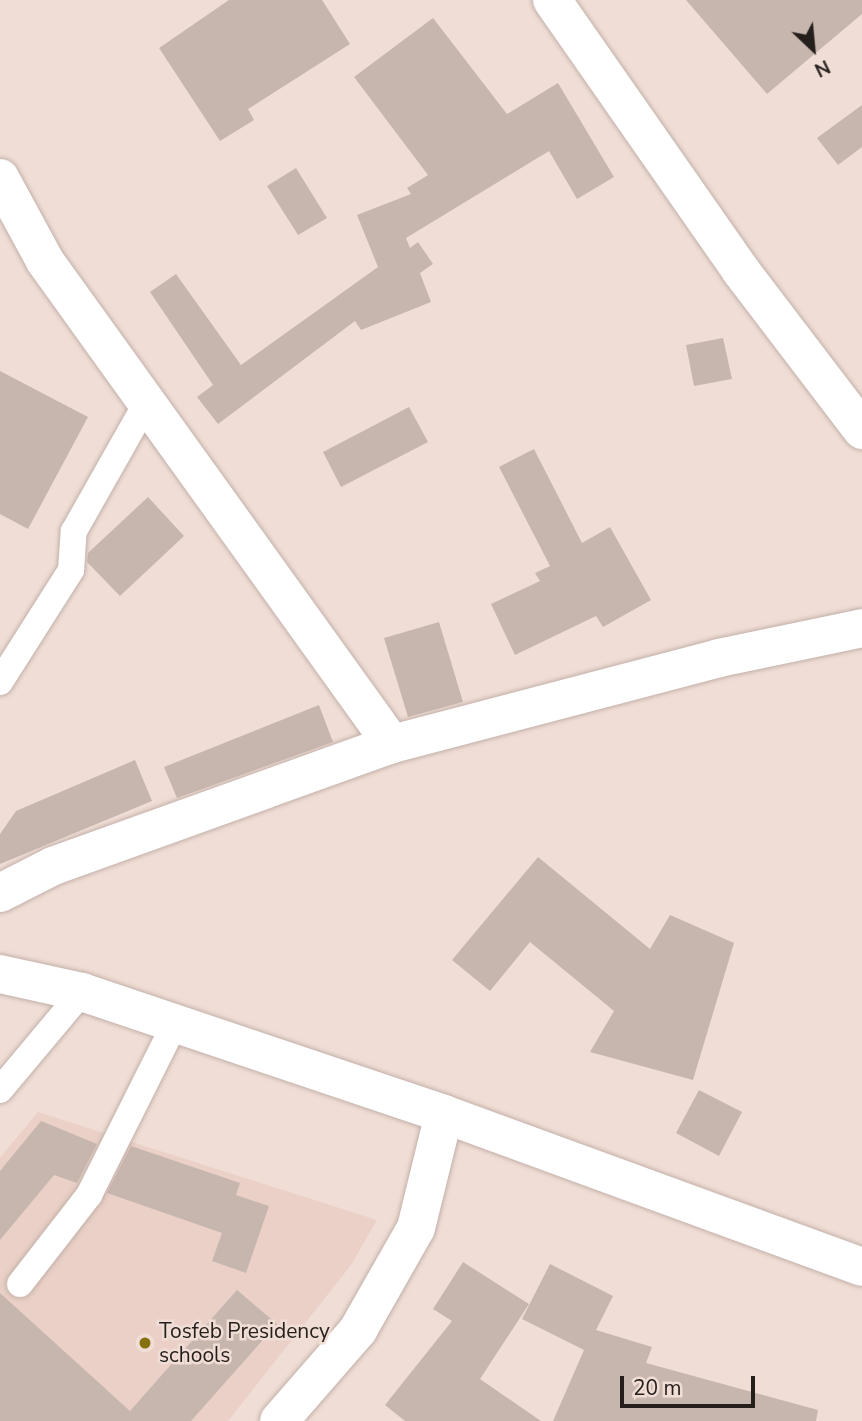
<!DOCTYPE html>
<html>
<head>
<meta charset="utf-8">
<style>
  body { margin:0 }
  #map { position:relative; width:862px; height:1421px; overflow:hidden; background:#f0ded6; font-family:"Nunito Sans",sans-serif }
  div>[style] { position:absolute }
  .built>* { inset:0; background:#ead0c6 }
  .building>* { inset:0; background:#c7b6ae }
  .roads { filter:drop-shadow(0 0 2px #c2b0a9) drop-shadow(0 0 2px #c2b0a9) }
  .service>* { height:26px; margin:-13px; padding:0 13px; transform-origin:13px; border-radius:13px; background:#fff }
  .minor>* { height:38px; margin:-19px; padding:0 19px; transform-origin:19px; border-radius:19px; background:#fff }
  .tertiary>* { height:38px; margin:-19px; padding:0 19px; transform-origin:19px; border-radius:19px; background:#fff }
  .dots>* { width:19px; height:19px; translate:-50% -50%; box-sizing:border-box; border:4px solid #f0ded6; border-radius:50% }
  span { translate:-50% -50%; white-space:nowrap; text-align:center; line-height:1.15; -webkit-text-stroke:5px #f0ded6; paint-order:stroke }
  .poi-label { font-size:21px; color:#251f1c }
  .left { translate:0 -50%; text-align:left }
  .north { position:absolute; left:778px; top:14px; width:70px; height:70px; -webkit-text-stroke:5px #f0ded6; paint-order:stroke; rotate:154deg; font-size:19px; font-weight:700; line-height:28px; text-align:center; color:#251f1c }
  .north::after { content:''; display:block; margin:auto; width:24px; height:32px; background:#251f1c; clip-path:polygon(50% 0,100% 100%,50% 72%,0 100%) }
  .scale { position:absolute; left:620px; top:1376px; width:135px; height:32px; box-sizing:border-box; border:4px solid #251f1c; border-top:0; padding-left:9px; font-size:21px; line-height:24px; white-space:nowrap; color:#251f1c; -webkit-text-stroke:5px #f0ded6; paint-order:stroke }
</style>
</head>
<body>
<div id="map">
  <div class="built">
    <div style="clip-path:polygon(38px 1112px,377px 1220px,351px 1265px,228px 1421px,0 1421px,0 1158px)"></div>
  </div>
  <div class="building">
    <div style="clip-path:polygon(229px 0,322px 0,350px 44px,248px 109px,254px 120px,220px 141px,159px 48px)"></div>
    <div style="clip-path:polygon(686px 0,862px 0,862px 14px,767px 94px)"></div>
    <div style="clip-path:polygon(433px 18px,507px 114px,558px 83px,614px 177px,577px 199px,549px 151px,406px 238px,410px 248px,418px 242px,433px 264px,420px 273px,431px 302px,361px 330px,355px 321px,218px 424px,197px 397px,213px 385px,150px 292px,176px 274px,241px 365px,378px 267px,357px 215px,411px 194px,407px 188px,428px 175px,354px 77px)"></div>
    <div style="clip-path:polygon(862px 105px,862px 147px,838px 165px,817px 138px)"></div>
    <div style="clip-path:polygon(296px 168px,327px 218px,298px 235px,267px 186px)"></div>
    <div style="clip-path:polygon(723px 338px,732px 379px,694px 386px,686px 345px)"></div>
    <div style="clip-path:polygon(0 371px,88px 417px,28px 529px,0 514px)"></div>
    <div style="clip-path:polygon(409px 407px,428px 442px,341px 487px,323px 452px)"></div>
    <div style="clip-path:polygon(534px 449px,582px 543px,610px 527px,651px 600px,603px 627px,596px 616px,515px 655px,491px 604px,540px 581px,535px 573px,550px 566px,499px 467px)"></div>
    <div style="clip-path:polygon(148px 497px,184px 536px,120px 596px,87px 562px,88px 553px)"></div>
    <div style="clip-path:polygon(439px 622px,463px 702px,408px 717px,384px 638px)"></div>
    <div style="clip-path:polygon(319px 705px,333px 742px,177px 798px,164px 767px)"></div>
    <div style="clip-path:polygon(135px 760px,152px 801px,0 864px,0 834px,16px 811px)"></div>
    <div style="clip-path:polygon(538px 857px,650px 949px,670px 915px,734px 943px,693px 1080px,590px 1052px,614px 1011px,530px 942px,490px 991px,452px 960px)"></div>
    <div style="clip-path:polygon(699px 1090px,742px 1112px,719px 1156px,676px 1133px)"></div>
    <div style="clip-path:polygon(41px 1121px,97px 1144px,77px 1183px,54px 1175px,0 1240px,0 1171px)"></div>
    <div style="clip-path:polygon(131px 1146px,240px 1183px,236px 1195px,269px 1206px,246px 1273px,212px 1261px,222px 1233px,107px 1193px)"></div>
    <div style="clip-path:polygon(463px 1262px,529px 1304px,480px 1379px,541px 1421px,405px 1421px,385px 1405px,452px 1321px,433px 1309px)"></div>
    <div style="clip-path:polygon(550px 1264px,613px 1296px,596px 1330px,652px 1347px,646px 1363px,818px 1410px,816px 1421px,553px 1421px,584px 1350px,522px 1319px)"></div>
    <div style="clip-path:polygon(237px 1290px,277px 1324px,191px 1421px,0 1421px,0 1293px,130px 1411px)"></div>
  </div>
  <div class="roads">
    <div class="service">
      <div style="left:0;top:682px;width:133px;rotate:-57.6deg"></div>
      <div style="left:71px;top:570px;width:39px;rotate:-86deg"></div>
      <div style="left:74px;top:531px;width:148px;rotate:-60.5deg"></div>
      <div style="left:0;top:1090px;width:128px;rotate:-50.1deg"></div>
      <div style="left:20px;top:1284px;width:113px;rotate:-52.2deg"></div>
      <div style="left:89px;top:1195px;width:192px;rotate:-63.4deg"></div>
    </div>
    <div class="minor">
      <div style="left:552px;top:0;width:330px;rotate:55.1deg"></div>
      <div style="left:741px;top:271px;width:200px;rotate:52.7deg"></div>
      <div style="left:0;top:178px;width:94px;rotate:61.5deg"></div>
      <div style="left:45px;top:261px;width:595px;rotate:54.31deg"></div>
      <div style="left:0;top:893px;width:59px;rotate:-27deg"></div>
      <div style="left:53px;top:866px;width:360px;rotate:-19.8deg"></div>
      <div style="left:392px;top:744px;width:338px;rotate:-14.7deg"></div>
      <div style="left:719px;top:658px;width:146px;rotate:-11.8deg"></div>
      <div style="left:279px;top:1421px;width:121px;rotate:-49deg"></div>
      <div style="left:358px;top:1330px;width:117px;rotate:-60.4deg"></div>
      <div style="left:416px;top:1228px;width:117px;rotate:-76.2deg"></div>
    </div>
    <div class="tertiary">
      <div style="left:0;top:974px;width:84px;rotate:12.4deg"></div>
      <div style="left:82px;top:992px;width:382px;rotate:18.6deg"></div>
      <div style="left:444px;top:1114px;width:445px;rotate:20.1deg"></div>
    </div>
  </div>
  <div class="dots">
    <div style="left:145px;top:1343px;background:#857010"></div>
  </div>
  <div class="poi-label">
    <span class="left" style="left:159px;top:1343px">Tosfeb Presidency<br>schools</span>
  </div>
  <div class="north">N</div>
  <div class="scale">20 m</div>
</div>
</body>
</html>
